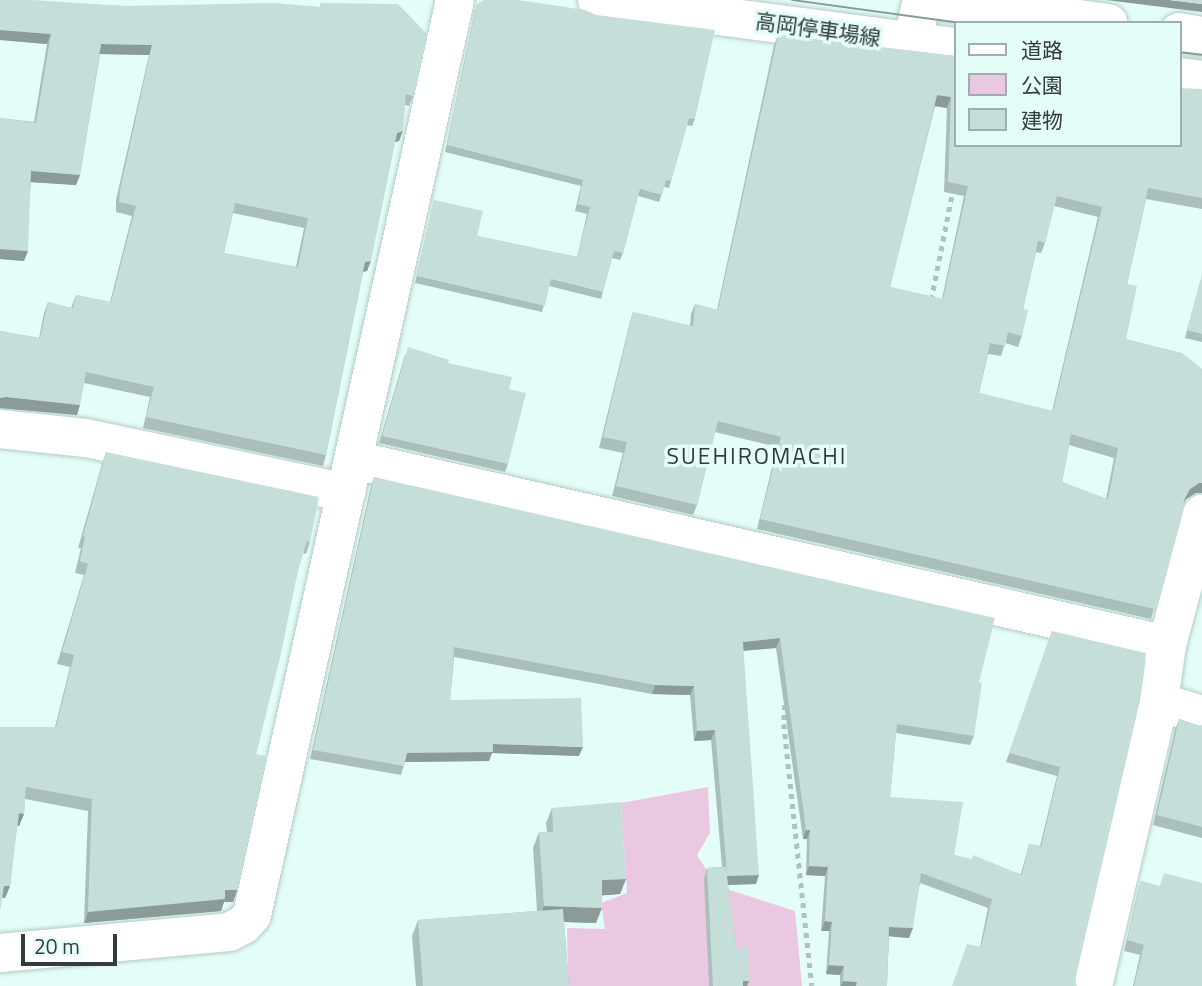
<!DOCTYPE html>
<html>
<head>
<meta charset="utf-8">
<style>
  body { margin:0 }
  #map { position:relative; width:1202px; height:986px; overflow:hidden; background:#e4fdf9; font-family:"Titillium Web","Noto Sans JP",sans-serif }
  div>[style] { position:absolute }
  .green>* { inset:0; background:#ebc8e1 }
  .path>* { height:4.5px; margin-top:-2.25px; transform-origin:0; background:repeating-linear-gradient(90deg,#adc2be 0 5px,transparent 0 10px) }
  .roads { filter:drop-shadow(0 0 2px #b3cbc7) drop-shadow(0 0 2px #b3cbc7) }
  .street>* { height:38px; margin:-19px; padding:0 19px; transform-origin:19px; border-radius:19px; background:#fff }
  .primary>* { height:38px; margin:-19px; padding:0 19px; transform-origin:19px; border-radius:19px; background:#fff }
  .tram>* { height:2px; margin:-1px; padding:0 1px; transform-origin:1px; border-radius:1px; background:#899a98 }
  .wall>* { inset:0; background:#aabfbb }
  .shaded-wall>* { inset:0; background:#8b9b99 }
  .building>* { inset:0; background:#c6deda }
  span { translate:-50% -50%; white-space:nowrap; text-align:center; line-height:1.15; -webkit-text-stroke:7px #e4fdf9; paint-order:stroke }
  .street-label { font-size:21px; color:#323c3b }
  .neighbourhood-label { font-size:23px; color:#323c3b; letter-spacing:2px }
  .legend { position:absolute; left:954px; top:21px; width:228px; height:126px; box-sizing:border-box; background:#e4fdf9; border:2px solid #9db0ad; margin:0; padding:9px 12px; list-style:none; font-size:21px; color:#323c3b }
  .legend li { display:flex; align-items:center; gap:14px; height:35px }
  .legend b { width:35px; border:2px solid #9db0ad }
  .scale { position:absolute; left:21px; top:934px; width:96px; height:32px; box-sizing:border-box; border:4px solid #323c3b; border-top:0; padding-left:9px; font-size:21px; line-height:24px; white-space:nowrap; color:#323c3b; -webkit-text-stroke:5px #e4fdf9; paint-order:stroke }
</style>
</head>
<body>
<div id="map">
  <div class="green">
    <div style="clip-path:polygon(708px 787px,710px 833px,697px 855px,717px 886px,795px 911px,802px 986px,568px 986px,567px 928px,605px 929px,601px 903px,627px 893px,621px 803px)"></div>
  </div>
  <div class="path">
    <div style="left:931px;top:300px;width:113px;rotate:-78.8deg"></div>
    <div style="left:785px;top:705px;width:19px;rotate:93deg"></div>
    <div style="left:784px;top:724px;width:263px;rotate:83.9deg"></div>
  </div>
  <div class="roads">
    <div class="street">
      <div style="left:912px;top:42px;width:43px;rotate:-76.6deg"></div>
      <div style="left:0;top:429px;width:86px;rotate:6deg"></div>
      <div style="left:86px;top:438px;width:266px;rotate:11.9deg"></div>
      <div style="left:354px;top:460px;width:834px;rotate:12.82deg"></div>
      <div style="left:1159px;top:702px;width:45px;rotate:16.8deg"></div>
      <div style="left:0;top:953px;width:230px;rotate:-5.2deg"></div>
      <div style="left:229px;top:932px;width:16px;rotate:-27deg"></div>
      <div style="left:243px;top:925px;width:13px;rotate:-48deg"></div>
      <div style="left:252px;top:915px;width:937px;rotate:-77.49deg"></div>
      <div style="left:1093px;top:986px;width:292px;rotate:-76.9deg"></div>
      <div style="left:1159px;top:702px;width:58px;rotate:-82deg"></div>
      <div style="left:1167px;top:645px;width:136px;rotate:-75deg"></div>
    </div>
    <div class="primary">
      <div style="left:597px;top:0;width:361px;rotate:7.5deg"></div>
      <div style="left:940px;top:0;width:170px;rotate:7.8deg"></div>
      <div style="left:1179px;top:32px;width:23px;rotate:10deg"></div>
      <div style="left:1179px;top:77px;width:23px;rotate:7deg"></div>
    </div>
  </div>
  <div class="tram">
    <div style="left:792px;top:0;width:171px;rotate:7.8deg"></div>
    <div style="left:1179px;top:52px;width:23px;rotate:7deg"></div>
  </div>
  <div class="wall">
    <div style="clip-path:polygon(evenodd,0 0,124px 6px,320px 7px,321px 3px,413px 96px,409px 106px,405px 105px,399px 141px,395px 142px,367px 271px,363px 272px,326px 455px,323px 466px,143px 428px,150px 397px,84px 383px,77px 415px,0 408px,0 331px,39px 338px,44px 313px,48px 302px,71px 308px,76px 295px,110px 302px,132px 216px,116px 212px,116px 200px,149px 55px,100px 54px,80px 175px,76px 185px,31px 182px,24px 261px,0 259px,0 118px,34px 122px,47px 44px,0 40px,0 0,233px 213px,304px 228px,296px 267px,224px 253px,233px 213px)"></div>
    <div style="clip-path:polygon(477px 4px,695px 119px,692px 126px,687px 125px,669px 188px,664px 187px,659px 202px,638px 196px,623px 253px,620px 260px,612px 258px,601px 299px,549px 286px,542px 312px,415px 283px,434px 200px,477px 236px,577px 257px,587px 214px,575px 211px,581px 186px,445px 152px,475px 11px)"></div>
    <div style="clip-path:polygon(evenodd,778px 35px,955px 56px,955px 145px,1202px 89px,1202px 209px,1146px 199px,1127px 284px,1126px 339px,1202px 369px,1202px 493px,1196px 493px,1186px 499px,1183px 505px,1151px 619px,757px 529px,777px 447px,715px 432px,697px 505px,693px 515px,612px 496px,623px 453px,599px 448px,630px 322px,633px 312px,690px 326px,691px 314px,695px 304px,717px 310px,774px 45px,778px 35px,935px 106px,947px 108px,944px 192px,964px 196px,942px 299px,890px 287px,935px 106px,778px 35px,1054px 206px,1098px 217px,1052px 411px,979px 393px,988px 354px,1001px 356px,1005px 343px,1018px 347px,1022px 336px,1023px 309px,1036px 252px,1041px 253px,1045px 243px,1054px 206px,778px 35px,1069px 445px,1114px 458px,1106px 499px,1062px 482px,1069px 445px)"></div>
    <div style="clip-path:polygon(1202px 275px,1202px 342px,1185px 338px)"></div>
    <div style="clip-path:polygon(405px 355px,509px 389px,508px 464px,505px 472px,379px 443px)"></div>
    <div style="clip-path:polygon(106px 452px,310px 542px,306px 554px,303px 553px,298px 570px,256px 754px,237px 890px,233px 902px,224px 902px,221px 911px,84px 923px,88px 811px,25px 799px,24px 814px,19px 826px,17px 825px,10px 886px,5px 898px,2px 898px,0 910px,0 727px,55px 727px,70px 667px,57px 664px,84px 575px,75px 573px,81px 548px,78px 548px,102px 464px)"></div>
    <div style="clip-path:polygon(374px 477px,979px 682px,974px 736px,970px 745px,896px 733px,890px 797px,954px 855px,1021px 874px,1029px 844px,1040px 846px,1057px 776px,1006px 762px,1052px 631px,1075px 972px,980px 947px,988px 908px,920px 883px,909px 938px,889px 936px,887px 986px,840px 986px,840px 975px,826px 974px,829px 931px,821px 931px,825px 876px,806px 875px,807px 839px,803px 839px,776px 648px,743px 651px,756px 884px,728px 885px,736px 948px,749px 981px,747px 986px,709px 986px,704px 878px,707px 868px,722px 867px,711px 740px,694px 741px,690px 695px,652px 694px,454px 657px,450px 700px,579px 756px,492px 753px,489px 761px,405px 762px,401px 775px,310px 759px,371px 486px)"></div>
    <div style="clip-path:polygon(1179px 719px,1200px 726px,1202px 725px,1202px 838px,1153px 825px,1175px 730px)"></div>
    <div style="clip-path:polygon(552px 808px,626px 879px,620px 894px,602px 895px,596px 923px,564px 922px,569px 986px,416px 986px,412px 936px,418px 920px,537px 911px,533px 848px,539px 832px,547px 832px,546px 823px)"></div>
    <div style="clip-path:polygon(1141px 881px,1159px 886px,1202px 986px,1133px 986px,1140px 955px,1124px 951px,1138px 891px)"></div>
  </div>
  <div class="shaded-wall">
    <div style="clip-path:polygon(1106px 0,1169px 0,1202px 4px,1202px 12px)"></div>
    <div style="clip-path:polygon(0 30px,51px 34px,47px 44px,0 40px)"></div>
    <div style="clip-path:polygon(101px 44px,152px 45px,149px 55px,98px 54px)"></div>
    <div style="clip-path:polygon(937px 95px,951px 97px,947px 108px,934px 106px)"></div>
    <div style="clip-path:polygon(403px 131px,399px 141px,393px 143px,397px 133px)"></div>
    <div style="clip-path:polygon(31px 171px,80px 175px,76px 185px,28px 182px)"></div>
    <div style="clip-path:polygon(0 249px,28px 251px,24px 261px,0 259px)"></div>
    <div style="clip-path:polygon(371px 261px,367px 271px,361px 272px,365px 262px)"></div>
    <div style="clip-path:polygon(6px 397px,80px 405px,77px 415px,0 408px,0 398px)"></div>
    <div style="clip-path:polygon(1199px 483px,1202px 483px,1202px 493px,1196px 493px,1186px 499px,1181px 508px,1185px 498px,1190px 489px)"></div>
    <div style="clip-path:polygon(780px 638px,776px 648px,739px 651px,743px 642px)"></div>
    <div style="clip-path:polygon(655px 685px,694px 686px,690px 695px,652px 694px)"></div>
    <div style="clip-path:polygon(715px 730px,711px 740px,694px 741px,697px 731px)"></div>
    <div style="clip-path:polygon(493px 744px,583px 747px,579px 756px,492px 753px,489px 761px,403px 762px,407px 753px)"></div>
    <div style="clip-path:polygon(19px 813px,24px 814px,19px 826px,14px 825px)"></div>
    <div style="clip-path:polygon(806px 830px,810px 830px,807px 839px,803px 839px)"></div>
    <div style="clip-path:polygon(809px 866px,828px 867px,825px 876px,806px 875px)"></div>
    <div style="clip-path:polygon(759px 875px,756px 884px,724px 885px,727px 876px)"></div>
    <div style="clip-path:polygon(626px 879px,620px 894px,596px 896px,602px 880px)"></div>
    <div style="clip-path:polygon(4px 886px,10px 886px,5px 898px,0 897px)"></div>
    <div style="clip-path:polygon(225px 890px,237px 890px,233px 902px,224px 902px,221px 911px,84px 923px,88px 912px)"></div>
    <div style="clip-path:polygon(544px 906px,602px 908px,596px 923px,538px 921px)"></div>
    <div style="clip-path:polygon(825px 921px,832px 922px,829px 931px,821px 931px)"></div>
    <div style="clip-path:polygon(889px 927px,913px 928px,909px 938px,886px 936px)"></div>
    <div style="clip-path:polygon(829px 965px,844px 966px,840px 975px,826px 974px)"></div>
    <div style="clip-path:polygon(743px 981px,749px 981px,747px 986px,741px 986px)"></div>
    <div style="clip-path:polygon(843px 981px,857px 982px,856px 986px,841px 986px)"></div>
  </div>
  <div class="building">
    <div style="clip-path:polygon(evenodd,0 0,32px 0,124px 6px,274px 3px,321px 7px,321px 3px,398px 4px,427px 34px,413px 96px,406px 94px,403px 131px,397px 133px,371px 261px,365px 262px,326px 455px,146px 417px,154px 387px,86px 372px,80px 405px,6px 397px,0 398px,0 331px,40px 338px,48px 302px,73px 308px,76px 295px,111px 302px,136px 206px,119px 202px,120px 190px,152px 45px,101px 44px,80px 175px,31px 171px,28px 251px,0 249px,0 118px,36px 123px,51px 34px,0 30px,0 0,235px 203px,308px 218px,298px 267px,224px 253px,235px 203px)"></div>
    <div style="clip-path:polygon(484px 0,518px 0,585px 10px,597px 15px,715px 30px,695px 119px,689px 118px,671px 181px,666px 180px,662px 195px,640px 189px,623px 253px,614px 251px,603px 292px,551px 279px,545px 306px,417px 276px,434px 200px,483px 211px,477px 236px,577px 257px,590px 207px,578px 204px,583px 180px,447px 145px,477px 4px)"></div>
    <div style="clip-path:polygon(1169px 0,1202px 0,1202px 4px)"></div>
    <div style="clip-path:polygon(evenodd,778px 35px,955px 56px,955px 145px,1179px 145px,1179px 88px,1202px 89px,1202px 198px,1148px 188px,1127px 284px,1137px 286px,1126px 339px,1182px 353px,1202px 369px,1202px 483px,1199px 483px,1190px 489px,1185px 498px,1155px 609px,760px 519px,781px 437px,718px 421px,697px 505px,616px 486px,627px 442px,603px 437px,633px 312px,693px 326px,695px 304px,718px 310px,778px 35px,937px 95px,951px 97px,948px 182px,968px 186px,943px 299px,890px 287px,937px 95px,778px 35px,1057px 196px,1102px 207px,1053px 411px,979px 393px,990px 343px,1005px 346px,1008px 332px,1022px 336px,1028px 310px,1023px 309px,1038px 241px,1045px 243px,1057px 196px,778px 35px,1071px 434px,1118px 448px,1108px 499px,1062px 482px,1071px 434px)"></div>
    <div style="clip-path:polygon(1202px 275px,1202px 334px,1187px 330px)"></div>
    <div style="clip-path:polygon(408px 347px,449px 360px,448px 363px,512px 377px,509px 389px,526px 393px,508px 464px,382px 436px)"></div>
    <div style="clip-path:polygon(106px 452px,319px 497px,310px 542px,307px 541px,298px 570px,280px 658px,256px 754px,266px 756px,237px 890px,225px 890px,225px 899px,88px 912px,92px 799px,26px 787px,24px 814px,19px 813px,10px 886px,4px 886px,1px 906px,0 906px,0 727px,56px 727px,74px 655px,62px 652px,88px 564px,80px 561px,85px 537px,83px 536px)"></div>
    <div style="clip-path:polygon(374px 477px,995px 618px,979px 682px,982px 683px,974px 736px,897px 724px,890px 797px,963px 802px,954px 855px,972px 859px,973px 855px,1022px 875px,1029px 844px,1041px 847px,1060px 767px,1009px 753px,1052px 631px,1146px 653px,1141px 689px,1075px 972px,1076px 984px,1077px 986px,952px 986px,967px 944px,981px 947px,992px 899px,921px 873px,913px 928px,889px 927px,887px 986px,856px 986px,857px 982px,843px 981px,844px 966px,829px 965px,832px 922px,825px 921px,828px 867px,809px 866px,810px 830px,806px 830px,780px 638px,743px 642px,759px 875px,727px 876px,736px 948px,748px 947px,749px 981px,743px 981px,743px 986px,713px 986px,707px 868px,726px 867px,727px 872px,715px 730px,697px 731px,694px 686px,655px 685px,454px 647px,450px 700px,581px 698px,583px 747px,493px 744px,493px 752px,407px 753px,404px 766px,313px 750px)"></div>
    <div style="clip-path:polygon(1179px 719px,1200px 726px,1202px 725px,1202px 827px,1157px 815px)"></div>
    <div style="clip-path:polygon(621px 802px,626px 879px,602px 880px,602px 908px,544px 906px,539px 832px,553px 832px,552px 808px)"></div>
    <div style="clip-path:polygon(1164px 873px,1202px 883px,1202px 986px,1134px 986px,1144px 945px,1127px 940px,1141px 881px,1160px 886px)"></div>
    <div style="clip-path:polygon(563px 909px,569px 986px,423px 986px,418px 920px)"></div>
  </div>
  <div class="street-label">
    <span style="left:818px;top:29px;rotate:8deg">高岡停車場線</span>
  </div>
  <div class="neighbourhood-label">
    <span style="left:757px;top:456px">SUEHIROMACHI</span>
  </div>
  <ul class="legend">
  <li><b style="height:9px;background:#fff"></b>道路</li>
  <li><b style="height:19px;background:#ebc8e1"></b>公園</li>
  <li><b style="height:19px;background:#c6deda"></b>建物</li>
  </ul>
  <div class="scale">20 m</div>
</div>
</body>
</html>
